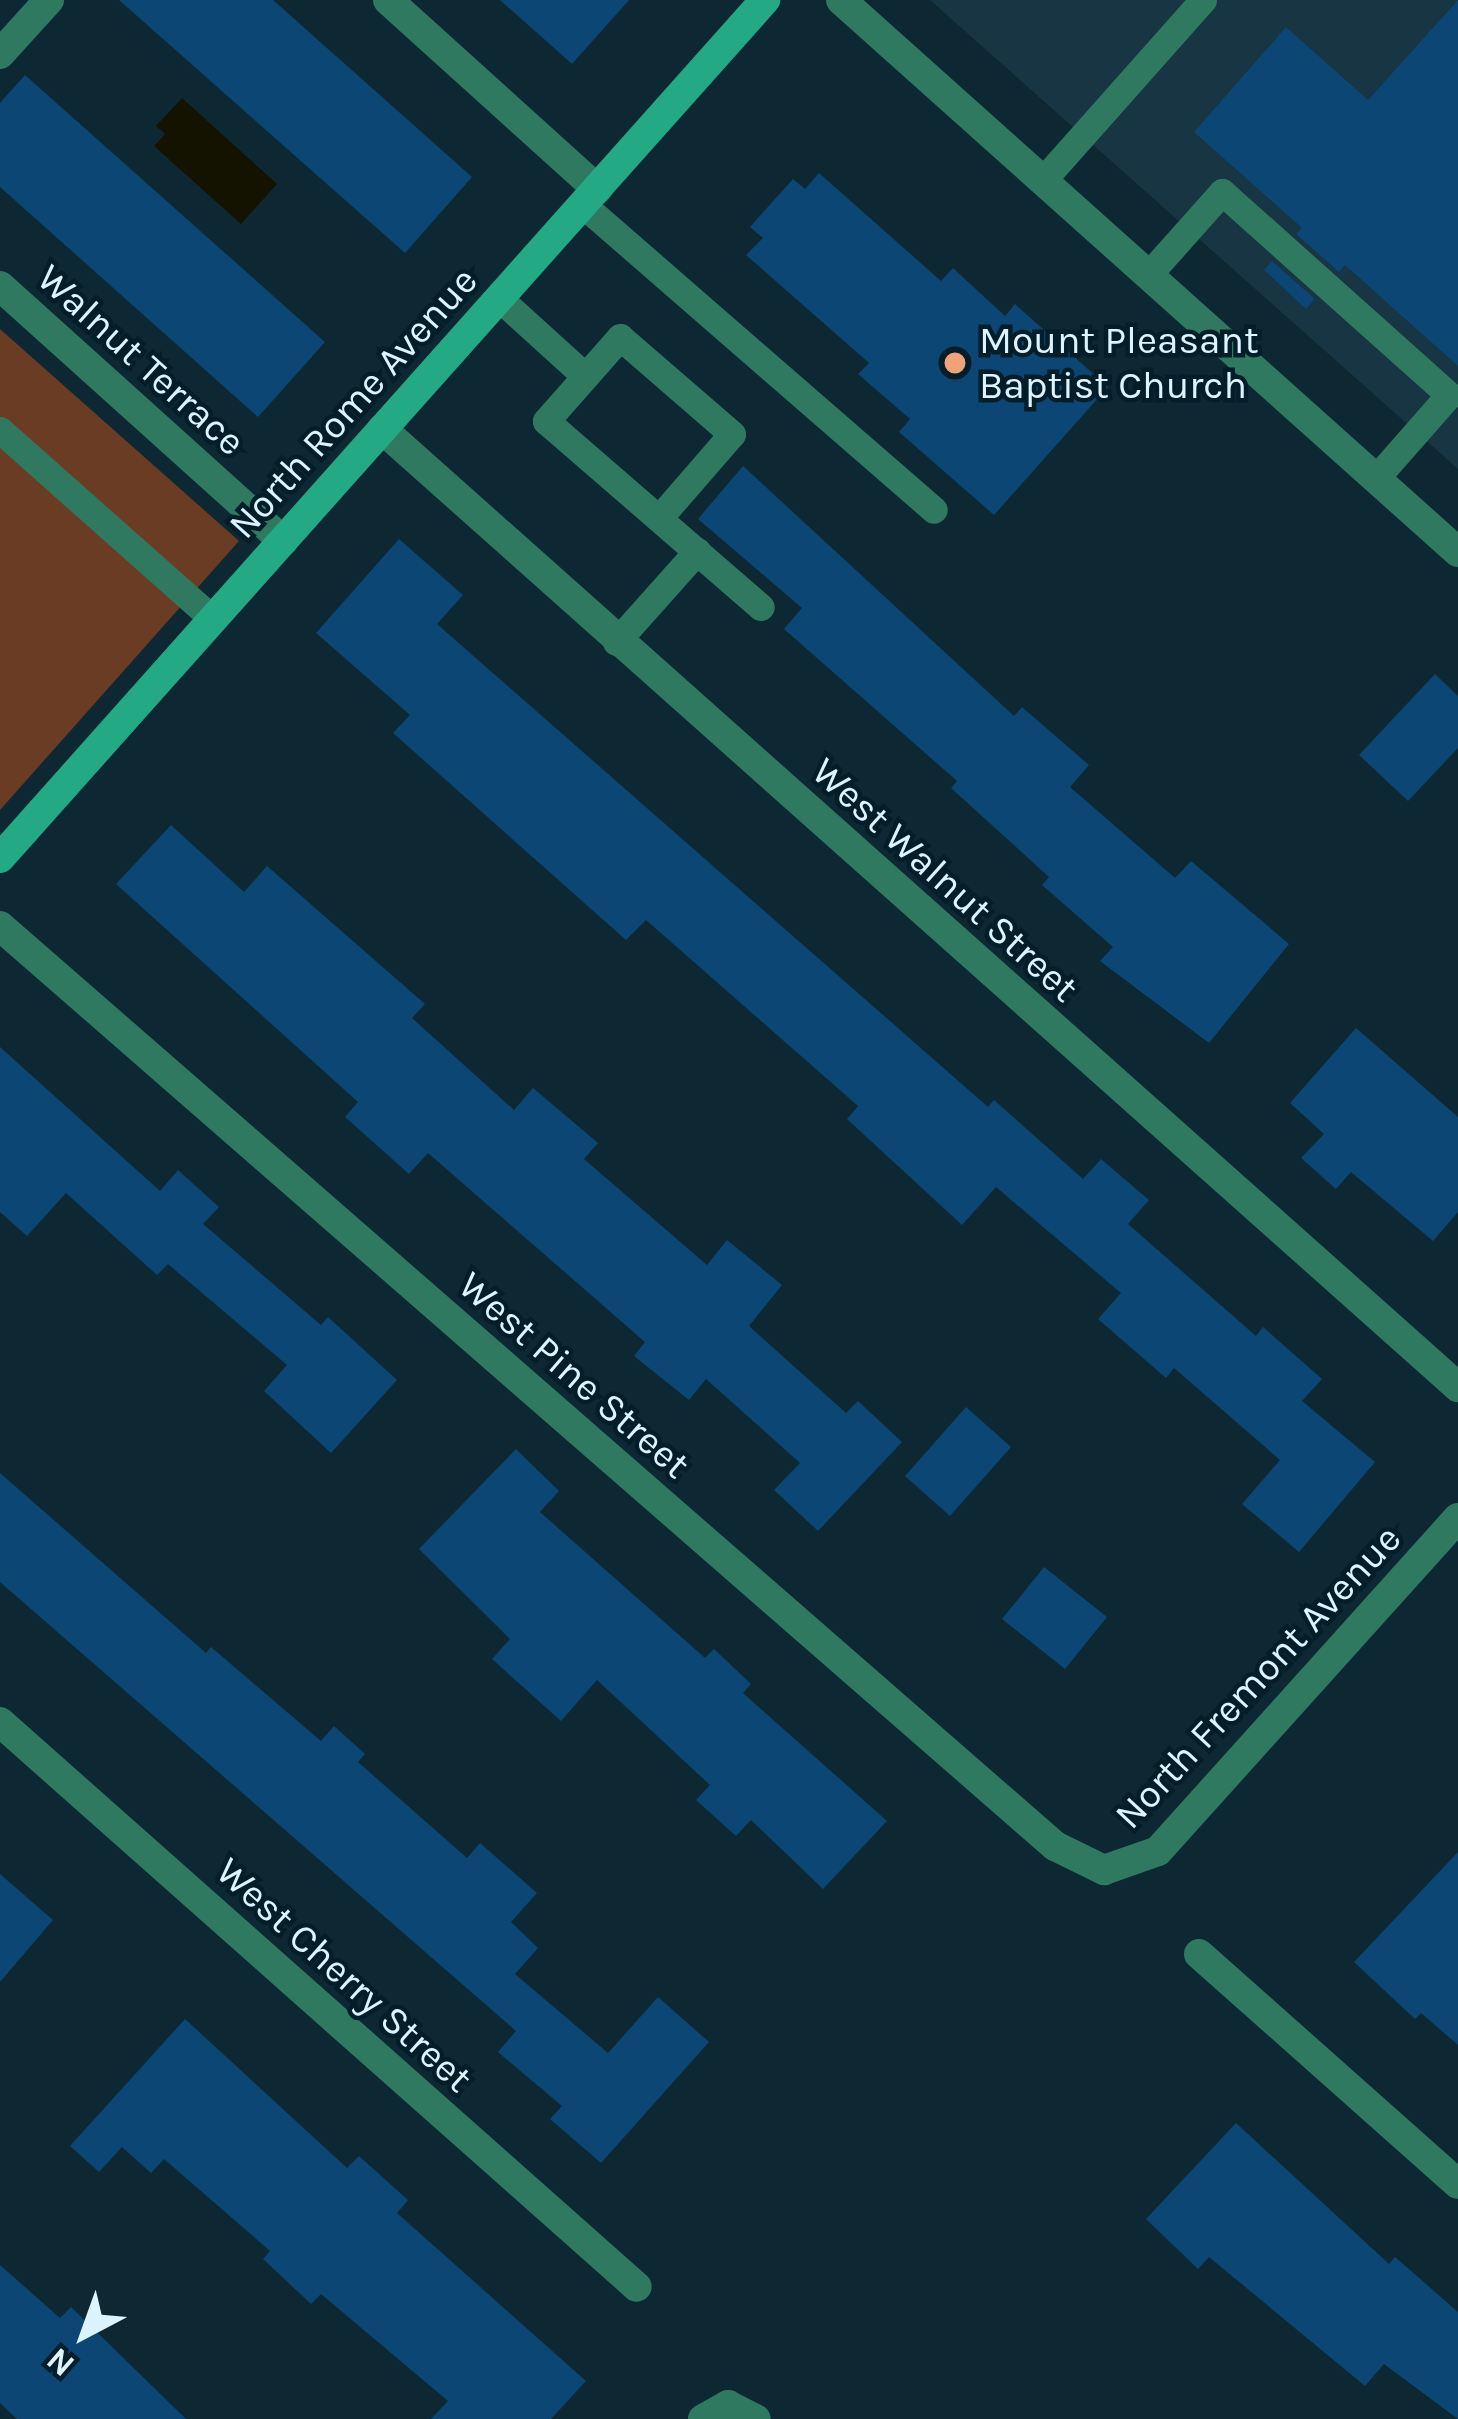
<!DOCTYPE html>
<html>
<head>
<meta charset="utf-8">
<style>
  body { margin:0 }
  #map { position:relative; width:1458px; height:2419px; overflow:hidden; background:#0d2833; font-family:Karla,sans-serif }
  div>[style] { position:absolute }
  .built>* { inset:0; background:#173542 }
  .green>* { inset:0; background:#693c23 }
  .water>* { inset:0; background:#141300 }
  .building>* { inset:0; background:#0b4674 }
  .lane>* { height:27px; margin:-13.5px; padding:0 13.5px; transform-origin:13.5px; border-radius:13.5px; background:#307961 }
  .street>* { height:30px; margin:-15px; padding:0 15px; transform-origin:15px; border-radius:15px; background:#307961 }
  .secondary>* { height:30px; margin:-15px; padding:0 15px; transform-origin:15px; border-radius:15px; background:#23a983 }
  .dots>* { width:33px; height:33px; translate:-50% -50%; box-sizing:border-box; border:6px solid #031e29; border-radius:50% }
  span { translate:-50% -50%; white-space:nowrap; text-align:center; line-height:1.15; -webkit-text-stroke:9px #031e29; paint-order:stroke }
  .poi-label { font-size:39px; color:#dcf4ff }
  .left { translate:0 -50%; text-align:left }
  .street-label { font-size:39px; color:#dcf4ff }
  .north { position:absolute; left:24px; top:2275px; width:120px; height:120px; -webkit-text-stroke:9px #031e29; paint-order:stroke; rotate:221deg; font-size:33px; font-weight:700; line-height:48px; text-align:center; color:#dcf4ff }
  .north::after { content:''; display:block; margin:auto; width:42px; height:54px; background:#dcf4ff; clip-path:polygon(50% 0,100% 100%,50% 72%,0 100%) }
</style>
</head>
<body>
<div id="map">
  <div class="built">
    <div style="clip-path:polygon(930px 0,1458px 0,1458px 469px)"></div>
  </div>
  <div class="green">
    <div style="clip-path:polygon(0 329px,239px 541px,0 810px)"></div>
  </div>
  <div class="water">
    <div style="clip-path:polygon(182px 98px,277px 184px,241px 224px,154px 146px,165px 134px,156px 126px)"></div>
  </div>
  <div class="building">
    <div style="clip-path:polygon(119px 0,273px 0,472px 177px,405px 253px)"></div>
    <div style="clip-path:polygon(500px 0,629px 0,572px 64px)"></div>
    <div style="clip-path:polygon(1458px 0,1458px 366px,1345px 265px,1339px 272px,1296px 234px,1302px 228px,1194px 132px,1286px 27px,1368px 100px)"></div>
    <div style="clip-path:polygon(25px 75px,325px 342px,258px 417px,0 187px,0 103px)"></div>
    <div style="clip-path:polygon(819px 173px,941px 281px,953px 268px,1005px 316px,1015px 304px,1108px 387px,994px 515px,899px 432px,910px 419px,858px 374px,869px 363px,746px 255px,763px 238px,750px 227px,793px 179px,805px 189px)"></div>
    <div style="clip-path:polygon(1272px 261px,1315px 299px,1306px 309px,1264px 270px)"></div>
    <div style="clip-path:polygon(743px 466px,1014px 716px,1022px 707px,1089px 765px,1070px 787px,1175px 878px,1191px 861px,1289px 944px,1209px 1043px,1100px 961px,1113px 947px,1042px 885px,1049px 877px,951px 788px,957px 781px,784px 629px,802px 608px,698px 519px)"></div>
    <div style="clip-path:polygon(399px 539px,463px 595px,437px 624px,988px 1107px,994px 1100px,1083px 1179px,1101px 1159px,1149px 1200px,1128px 1224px,1256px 1336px,1263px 1327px,1322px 1379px,1302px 1401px,1375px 1462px,1299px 1552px,1242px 1504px,1280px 1460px,1174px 1368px,1166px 1378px,1098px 1319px,1121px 1293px,996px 1187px,962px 1225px,847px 1119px,858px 1106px,646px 920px,626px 940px,393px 733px,410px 715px,316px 633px)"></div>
    <div style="clip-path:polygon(1435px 674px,1458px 696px,1458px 748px,1408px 801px,1359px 755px)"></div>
    <div style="clip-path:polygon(171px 825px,244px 892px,267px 866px,425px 1004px,412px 1018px,514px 1110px,533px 1088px,598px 1143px,584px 1159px,707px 1265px,727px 1240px,782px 1285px,749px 1326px,846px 1413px,858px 1401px,902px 1442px,818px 1531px,774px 1490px,800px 1463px,706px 1379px,689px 1400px,634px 1356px,645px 1342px,428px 1153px,409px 1174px,345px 1117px,358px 1102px,116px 884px)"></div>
    <div style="clip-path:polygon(1356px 1028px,1458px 1117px,1458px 1212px,1433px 1241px,1351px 1172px,1336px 1189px,1301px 1158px,1324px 1134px,1290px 1103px)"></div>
    <div style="clip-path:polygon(0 1047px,160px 1191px,178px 1170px,219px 1207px,203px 1224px,321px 1325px,328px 1317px,397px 1380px,331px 1453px,264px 1391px,287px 1365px,168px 1264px,157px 1275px,66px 1193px,27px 1236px,0 1212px)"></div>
    <div style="clip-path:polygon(966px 1407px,1011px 1447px,950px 1516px,905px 1476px)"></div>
    <div style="clip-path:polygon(516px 1449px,559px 1491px,540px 1512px,705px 1658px,714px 1649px,751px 1684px,743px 1693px,887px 1821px,823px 1889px,751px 1820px,736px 1836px,696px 1800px,710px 1785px,597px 1680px,561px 1721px,492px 1659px,510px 1639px,419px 1549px)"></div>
    <div style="clip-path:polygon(0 1473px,206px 1653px,211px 1647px,321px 1741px,334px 1726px,365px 1754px,358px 1762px,467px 1858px,480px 1843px,537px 1893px,511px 1922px,538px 1948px,515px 1974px,608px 2053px,658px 1997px,709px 2042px,601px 2163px,550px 2119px,562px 2106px,498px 2052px,516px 2031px,0 1582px)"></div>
    <div style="clip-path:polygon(1044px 1567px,1107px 1617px,1065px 1669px,1002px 1619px)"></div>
    <div style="clip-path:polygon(1458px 1852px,1458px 2045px,1421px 2013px,1415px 2019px,1354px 1962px)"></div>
    <div style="clip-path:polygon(0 1874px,53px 1920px,0 1982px)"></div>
    <div style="clip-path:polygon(185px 2019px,347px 2168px,359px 2156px,408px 2200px,397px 2213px,586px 2381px,551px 2419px,431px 2419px,448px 2401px,321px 2294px,311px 2304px,263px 2259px,270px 2251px,164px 2159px,151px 2173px,122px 2147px,99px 2172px,70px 2146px)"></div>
    <div style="clip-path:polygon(1236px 2123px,1389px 2264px,1395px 2257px,1458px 2312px,1458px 2419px,1384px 2364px,1365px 2386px,1209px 2257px,1198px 2269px,1146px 2219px)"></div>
    <div style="clip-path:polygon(0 2265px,60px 2318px,71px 2307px,186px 2419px,17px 2419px,0 2403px)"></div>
  </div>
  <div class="lane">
    <div style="left:1043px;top:180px;width:241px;rotate:-48.4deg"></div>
    <div style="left:582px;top:204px;width:466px;rotate:41deg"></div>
    <div style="left:1148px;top:275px;width:111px;rotate:-48.3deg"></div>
    <div style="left:1222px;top:192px;width:305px;rotate:41.8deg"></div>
    <div style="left:1449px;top:395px;width:111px;rotate:131.3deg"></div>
    <div style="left:499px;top:298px;width:116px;rotate:42.2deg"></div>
    <div style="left:0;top:430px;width:285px;rotate:41.6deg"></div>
    <div style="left:659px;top:518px;width:111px;rotate:-49deg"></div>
    <div style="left:732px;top:434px;width:148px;rotate:-139.1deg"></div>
    <div style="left:620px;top:337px;width:112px;rotate:131.4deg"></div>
    <div style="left:546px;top:421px;width:284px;rotate:40.9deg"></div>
    <div style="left:616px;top:642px;width:122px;rotate:-48.3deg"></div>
  </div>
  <div class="street">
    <div style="left:388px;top:0;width:282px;rotate:42.1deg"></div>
    <div style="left:841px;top:0;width:828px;rotate:41.82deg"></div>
    <div style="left:0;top:54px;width:73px;rotate:-47.8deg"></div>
    <div style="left:0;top:286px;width:381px;rotate:42deg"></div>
    <div style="left:382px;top:429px;width:1441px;rotate:41.68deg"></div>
    <div style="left:0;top:926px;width:1400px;rotate:41.09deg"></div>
    <div style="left:1055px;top:1846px;width:55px;rotate:26.1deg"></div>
    <div style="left:1104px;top:1870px;width:57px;rotate:-19.4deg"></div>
    <div style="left:1158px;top:1851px;width:448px;rotate:-48deg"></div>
    <div style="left:0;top:1722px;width:851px;rotate:41.57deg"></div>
    <div style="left:1199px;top:1954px;width:346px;rotate:41.6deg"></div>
    <div style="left:703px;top:2419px;width:29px;rotate:-29deg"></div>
    <div style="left:728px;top:2405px;width:31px;rotate:27deg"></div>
  </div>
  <div class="secondary">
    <div style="left:0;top:858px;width:1150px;rotate:-48.28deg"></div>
  </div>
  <div class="dots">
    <div style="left:955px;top:363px;background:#f0a279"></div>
  </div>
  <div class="poi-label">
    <span class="left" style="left:979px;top:363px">Mount Pleasant<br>Baptist Church</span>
  </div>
  <div class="street-label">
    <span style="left:141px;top:360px;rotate:42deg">Walnut Terrace</span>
    <span style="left:353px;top:403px;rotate:-48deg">North Rome Avenue</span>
    <span style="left:945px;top:880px;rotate:42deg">West Walnut Street</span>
    <span style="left:574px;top:1375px;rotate:41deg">West Pine Street</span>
    <span style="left:1258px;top:1677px;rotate:-47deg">North Fremont Avenue</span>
    <span style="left:344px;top:1975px;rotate:42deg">West Cherry Street</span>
  </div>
  <div class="north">N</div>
</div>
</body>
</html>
